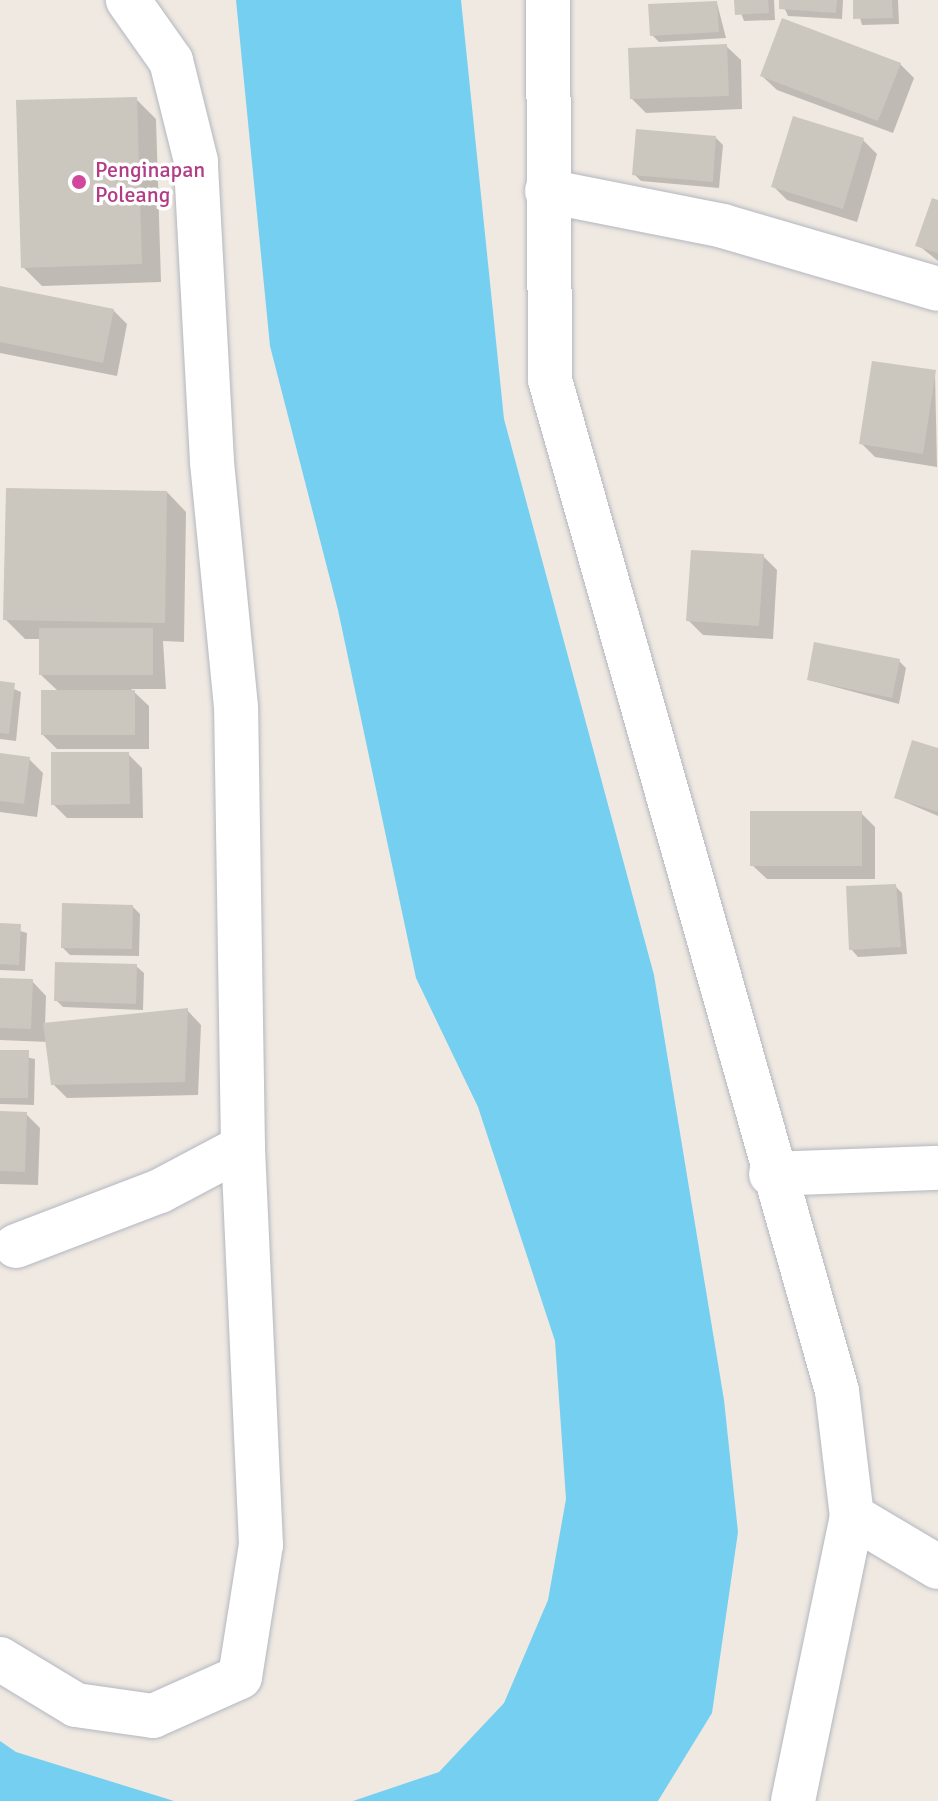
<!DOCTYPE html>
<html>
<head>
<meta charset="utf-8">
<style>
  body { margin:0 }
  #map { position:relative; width:938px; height:1801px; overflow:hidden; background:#efe9e1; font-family:Signika,sans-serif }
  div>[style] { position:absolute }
  .water>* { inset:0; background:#75cff0 }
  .shadow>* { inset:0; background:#0003 }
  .building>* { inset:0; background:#cbc7bf }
  .roads { filter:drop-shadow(0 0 2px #b4b7c1) drop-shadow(0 0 2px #b4b7c1) }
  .minor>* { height:44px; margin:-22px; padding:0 22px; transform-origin:22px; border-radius:22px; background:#fff }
  .dots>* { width:22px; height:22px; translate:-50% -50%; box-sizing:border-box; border:4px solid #fff; border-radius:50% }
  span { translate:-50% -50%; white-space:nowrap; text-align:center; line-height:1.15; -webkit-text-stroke:7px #fff; paint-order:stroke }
  .hotel-label { font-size:22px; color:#b23c85 }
  .left { translate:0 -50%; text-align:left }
</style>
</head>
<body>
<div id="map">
  <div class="water">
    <div style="clip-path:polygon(236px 0,461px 0,504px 419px,654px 975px,724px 1400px,738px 1532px,712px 1713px,658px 1801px,353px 1801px,439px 1772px,504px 1703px,548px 1600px,566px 1499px,555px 1341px,478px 1107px,416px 978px,338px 610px,270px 346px)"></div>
    <div style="clip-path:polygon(0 1741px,16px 1752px,174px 1801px,0 1801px)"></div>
  </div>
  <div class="shadow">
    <div style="clip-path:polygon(736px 0,774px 0,775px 20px,744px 21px)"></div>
    <div style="clip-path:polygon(781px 0,843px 0,842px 19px,788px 16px)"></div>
    <div style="clip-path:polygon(855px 0,898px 0,899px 24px,862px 25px)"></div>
    <div style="clip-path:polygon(717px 3px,726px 38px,659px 42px,652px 35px)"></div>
    <div style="clip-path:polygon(726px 46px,741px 60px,742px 109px,646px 113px,632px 99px)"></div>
    <div style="clip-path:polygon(900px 64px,914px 78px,893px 133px,777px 90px,762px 76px)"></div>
    <div style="clip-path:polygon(137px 100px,156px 119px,161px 282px,42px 286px,23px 267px)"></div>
    <div style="clip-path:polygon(716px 138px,723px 145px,719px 188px,641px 181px,634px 174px)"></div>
    <div style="clip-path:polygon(863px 140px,877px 154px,857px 222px,787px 200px,773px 186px)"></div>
    <div style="clip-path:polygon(938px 202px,938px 261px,918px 245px)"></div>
    <div style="clip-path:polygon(0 288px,113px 310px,127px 324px,117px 376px,0 353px)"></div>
    <div style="clip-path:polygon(935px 372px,937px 467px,875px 457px,861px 443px)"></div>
    <div style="clip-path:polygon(167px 492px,186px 512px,184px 642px,163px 641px,166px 689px,131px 689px,149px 706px,149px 749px,57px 749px,43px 735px,59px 692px,41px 675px,41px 639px,25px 639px,5px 619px)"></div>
    <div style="clip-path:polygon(763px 556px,777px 570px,773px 639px,703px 635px,688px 620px)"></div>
    <div style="clip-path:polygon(899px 661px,906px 668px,899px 704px,809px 680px)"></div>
    <div style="clip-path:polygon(0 683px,21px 692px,16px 741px,0 739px)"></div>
    <div style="clip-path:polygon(938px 750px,938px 816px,896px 798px)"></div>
    <div style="clip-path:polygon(128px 754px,142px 768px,143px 818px,67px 818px,53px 804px)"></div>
    <div style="clip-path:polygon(0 755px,29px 759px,43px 773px,37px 817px,0 812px)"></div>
    <div style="clip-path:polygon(861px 813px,875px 827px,875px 879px,767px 879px,752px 865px)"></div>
    <div style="clip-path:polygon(895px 886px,902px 893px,907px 954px,858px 957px,851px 949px)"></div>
    <div style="clip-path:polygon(133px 907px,140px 914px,139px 956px,70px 955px,63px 948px)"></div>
    <div style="clip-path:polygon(0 925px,27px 933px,25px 971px,0 970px)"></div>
    <div style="clip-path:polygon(136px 966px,144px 973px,143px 1010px,63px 1007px,56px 1000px)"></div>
    <div style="clip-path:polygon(0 980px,32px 981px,46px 996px,45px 1025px,187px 1010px,201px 1025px,198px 1095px,67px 1098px,53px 1084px,48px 1042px,0 1040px)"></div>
    <div style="clip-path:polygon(0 1052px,35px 1059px,34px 1105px,0 1104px)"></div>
    <div style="clip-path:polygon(0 1113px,26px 1114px,40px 1128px,38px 1185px,0 1184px)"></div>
  </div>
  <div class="building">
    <div style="clip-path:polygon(734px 0,768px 0,769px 13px,735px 15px)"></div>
    <div style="clip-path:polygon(779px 0,837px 0,836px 13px,779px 9px)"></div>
    <div style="clip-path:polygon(853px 0,892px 0,893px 18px,853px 19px)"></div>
    <div style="clip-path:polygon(717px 1px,719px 32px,650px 36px,648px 4px)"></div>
    <div style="clip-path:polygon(782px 18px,901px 63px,878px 121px,760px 76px)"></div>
    <div style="clip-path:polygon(727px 44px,729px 96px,630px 99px,628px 48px)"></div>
    <div style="clip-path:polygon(137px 97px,142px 264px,21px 268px,16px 100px)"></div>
    <div style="clip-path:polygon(793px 116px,864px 138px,843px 209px,771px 187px)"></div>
    <div style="clip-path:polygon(636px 129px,716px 136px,713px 182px,632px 175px)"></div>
    <div style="clip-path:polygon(932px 198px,938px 200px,938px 253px,915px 246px)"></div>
    <div style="clip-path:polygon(0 286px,114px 309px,103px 363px,0 342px)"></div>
    <div style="clip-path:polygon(872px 361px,936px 370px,923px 454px,859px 444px)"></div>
    <div style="clip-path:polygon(6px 488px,167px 491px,165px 623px,3px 620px)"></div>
    <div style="clip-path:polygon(691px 550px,764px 554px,759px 626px,686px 621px)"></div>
    <div style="clip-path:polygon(39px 628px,153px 628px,153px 675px,39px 675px)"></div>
    <div style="clip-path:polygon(814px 642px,900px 659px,892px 698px,807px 680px)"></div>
    <div style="clip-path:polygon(0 681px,15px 683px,9px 734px,0 733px)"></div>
    <div style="clip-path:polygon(41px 690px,135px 690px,135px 735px,41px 735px)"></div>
    <div style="clip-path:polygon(912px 740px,938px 748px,938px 812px,894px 798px)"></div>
    <div style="clip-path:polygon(51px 752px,129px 752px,130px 804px,51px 805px)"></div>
    <div style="clip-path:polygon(0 753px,30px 757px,24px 804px,0 801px)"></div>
    <div style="clip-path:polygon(750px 811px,862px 811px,862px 866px,750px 866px)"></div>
    <div style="clip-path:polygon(896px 884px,901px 947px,849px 950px,846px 886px)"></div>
    <div style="clip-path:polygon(62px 903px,133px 905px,132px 949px,61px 948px)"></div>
    <div style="clip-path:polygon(0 923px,21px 924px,19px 965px,0 964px)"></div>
    <div style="clip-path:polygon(55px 962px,137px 964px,136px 1004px,54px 1001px)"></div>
    <div style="clip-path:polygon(0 978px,33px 979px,31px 1029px,0 1028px)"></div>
    <div style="clip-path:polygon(188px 1008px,185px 1082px,51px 1085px,43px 1023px)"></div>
    <div style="clip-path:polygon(0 1050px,29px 1050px,28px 1098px,0 1098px)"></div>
    <div style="clip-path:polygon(0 1111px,27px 1112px,25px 1172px,0 1171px)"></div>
  </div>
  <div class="roads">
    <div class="minor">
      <div style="left:548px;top:0;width:380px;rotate:89.7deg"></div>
      <div style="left:550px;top:380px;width:1051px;rotate:74.15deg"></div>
      <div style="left:837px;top:1391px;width:126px;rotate:83.2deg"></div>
      <div style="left:852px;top:1516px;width:291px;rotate:101.7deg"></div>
      <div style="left:547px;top:191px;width:179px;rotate:11.2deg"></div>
      <div style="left:723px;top:226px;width:224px;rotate:16.3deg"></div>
      <div style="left:771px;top:1174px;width:167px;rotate:-2.1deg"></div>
      <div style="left:16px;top:1246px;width:154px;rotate:-20.9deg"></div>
      <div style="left:160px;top:1191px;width:94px;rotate:-27.9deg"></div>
      <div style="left:852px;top:1516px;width:100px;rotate:30.7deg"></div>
      <div style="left:0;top:1659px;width:89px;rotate:31.2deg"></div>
      <div style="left:76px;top:1705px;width:78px;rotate:8.1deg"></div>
      <div style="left:153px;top:1716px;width:95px;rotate:-24.1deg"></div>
      <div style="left:240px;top:1677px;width:134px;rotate:-81deg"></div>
      <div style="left:261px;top:1545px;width:398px;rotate:-92.6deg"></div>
      <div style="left:243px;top:1147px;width:440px;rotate:-90.9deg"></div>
      <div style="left:236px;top:707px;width:247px;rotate:-95.6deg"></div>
      <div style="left:212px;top:461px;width:300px;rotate:-93.1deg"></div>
      <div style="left:196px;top:161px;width:103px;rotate:-104deg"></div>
      <div style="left:171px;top:61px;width:75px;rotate:-125.2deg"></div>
    </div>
  </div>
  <div class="dots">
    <div style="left:79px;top:182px;background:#d1479c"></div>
  </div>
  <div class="hotel-label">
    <span class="left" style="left:95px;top:182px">Penginapan<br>Poleang</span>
  </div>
</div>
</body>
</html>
